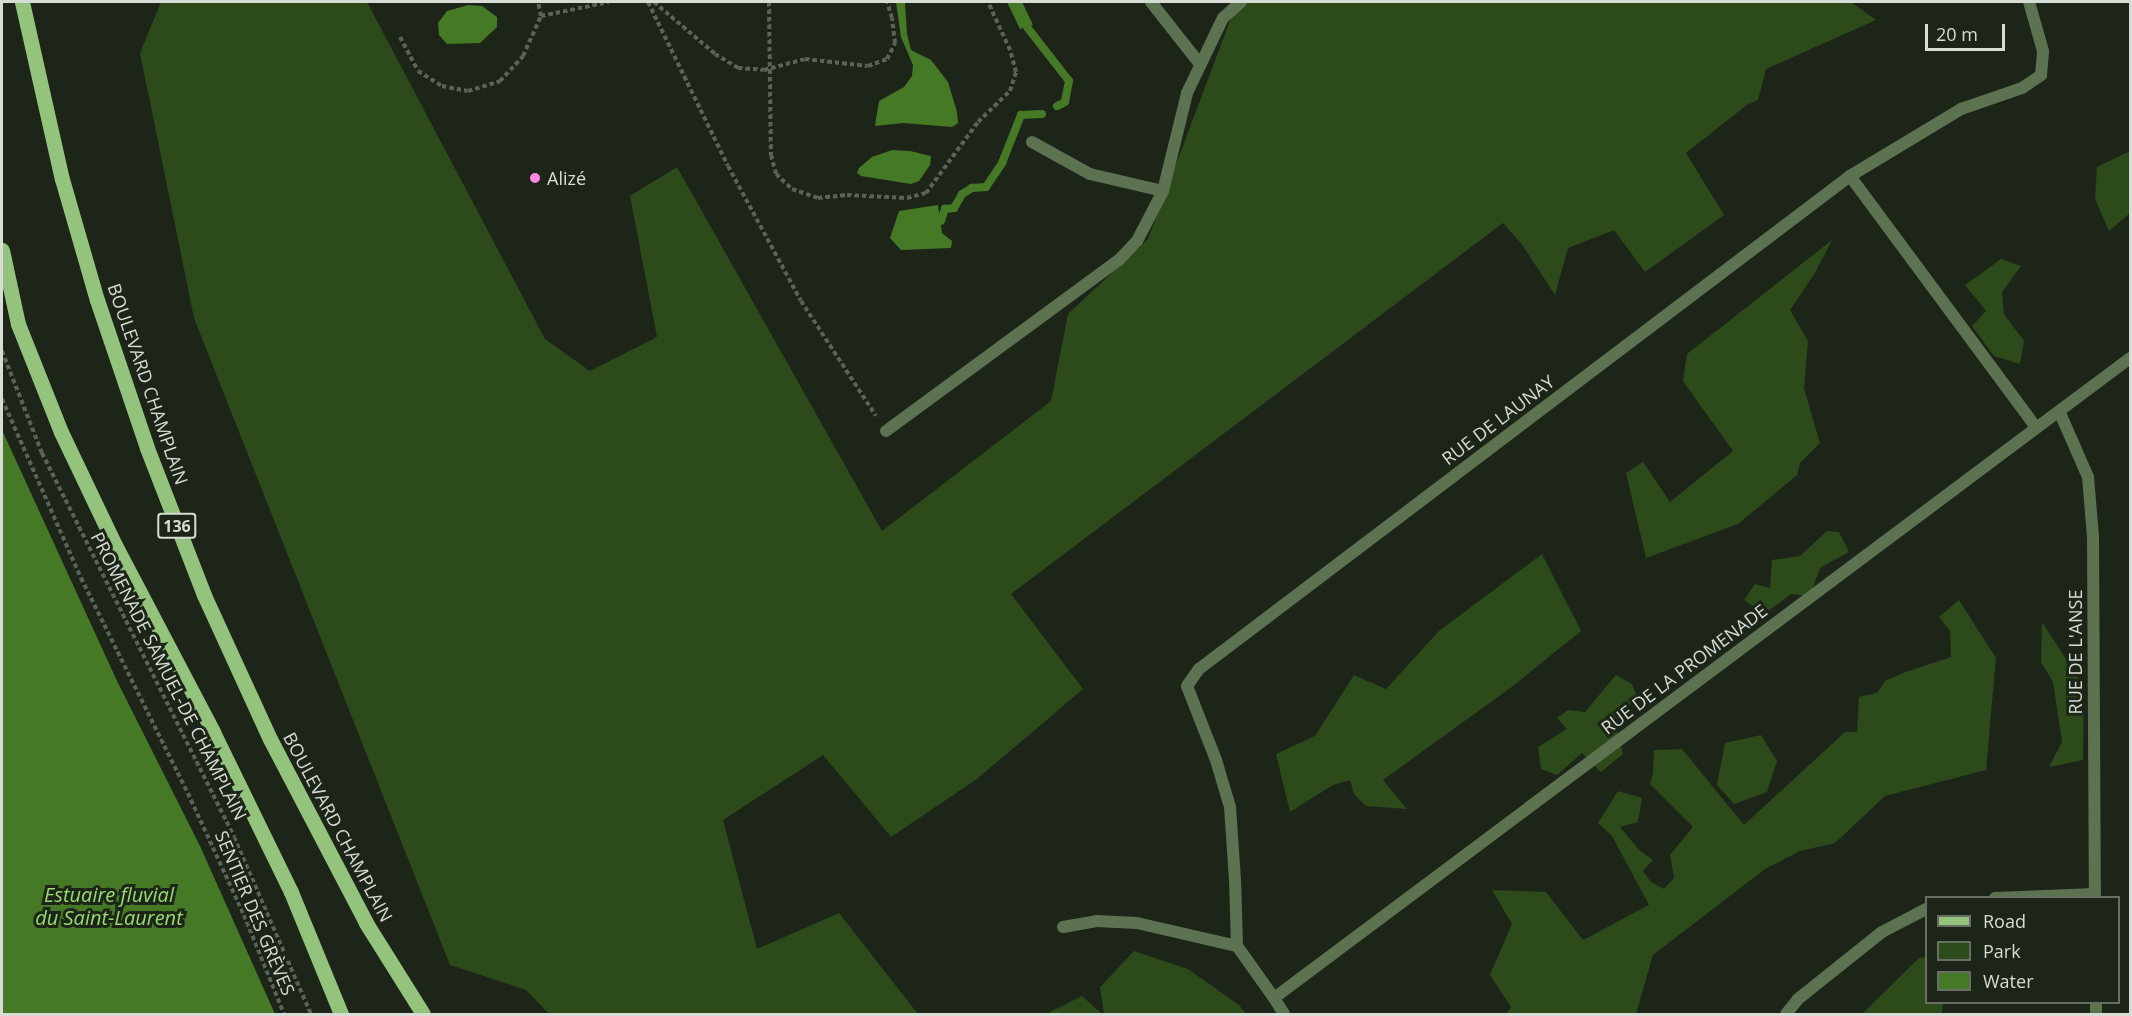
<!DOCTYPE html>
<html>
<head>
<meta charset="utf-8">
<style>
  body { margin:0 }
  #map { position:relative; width:2132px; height:1016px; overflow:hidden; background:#1d2519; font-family:"Open Sans",sans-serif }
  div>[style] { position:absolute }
  .green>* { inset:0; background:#2c4a1a }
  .water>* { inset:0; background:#467926 }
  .stream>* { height:8px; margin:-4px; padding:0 4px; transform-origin:4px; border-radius:4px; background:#467926 }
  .path>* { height:4px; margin-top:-2px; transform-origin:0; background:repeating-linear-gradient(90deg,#5b6257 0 4.5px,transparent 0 7.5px) }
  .service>* { height:12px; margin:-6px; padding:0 6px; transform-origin:6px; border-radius:6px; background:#5c7251 }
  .minor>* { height:12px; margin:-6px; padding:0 6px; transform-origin:6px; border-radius:6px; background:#5c7251 }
  .primary>* { height:15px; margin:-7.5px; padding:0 7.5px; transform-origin:7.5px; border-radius:7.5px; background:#94c37d }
  .dots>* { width:16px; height:16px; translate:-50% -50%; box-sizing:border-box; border:3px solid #1d2519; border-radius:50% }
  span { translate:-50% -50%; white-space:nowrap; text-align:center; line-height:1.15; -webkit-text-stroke:6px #1d2519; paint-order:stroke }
  .shield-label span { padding:2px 4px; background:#1d2519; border:2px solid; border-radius:4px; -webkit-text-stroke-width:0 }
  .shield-label { font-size:16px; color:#d7dcd4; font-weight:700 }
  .poi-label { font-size:18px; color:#d7dcd4 }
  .left { translate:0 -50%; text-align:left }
  .street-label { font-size:18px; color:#d7dcd4 }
  .water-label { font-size:20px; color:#96dc70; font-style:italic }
  .frame { position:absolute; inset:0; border:3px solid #d7dcd4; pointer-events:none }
  .legend { position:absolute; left:1925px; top:896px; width:195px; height:108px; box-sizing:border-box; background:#1d2519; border:2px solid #676e64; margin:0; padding:8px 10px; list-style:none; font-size:18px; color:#d7dcd4 }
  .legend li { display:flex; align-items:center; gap:12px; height:30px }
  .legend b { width:30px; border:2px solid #676e64 }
  .scale { position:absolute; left:1925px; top:24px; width:80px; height:27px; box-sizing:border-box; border:3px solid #d7dcd4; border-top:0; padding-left:8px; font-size:18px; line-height:21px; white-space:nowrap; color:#d7dcd4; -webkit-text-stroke:4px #1d2519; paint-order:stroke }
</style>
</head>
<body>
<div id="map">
  <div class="green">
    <div style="clip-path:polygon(161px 2px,367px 2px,545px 339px,590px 371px,657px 337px,630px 196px,677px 167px,882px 531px,1051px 401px,1068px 314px,1148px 239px,1237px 2px,1851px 2px,1876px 20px,1766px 69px,1758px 100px,1748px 104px,1686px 153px,1724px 215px,1645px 272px,1614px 230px,1568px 248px,1555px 295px,1523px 246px,1503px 223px,1011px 594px,1083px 689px,977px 779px,891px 837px,823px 755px,723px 820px,757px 949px,839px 913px,918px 1014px,549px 1014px,526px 990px,450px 965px,194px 318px,140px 53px)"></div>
    <div style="clip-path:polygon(2130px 151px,2130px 213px,2109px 231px,2095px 199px,2097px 167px)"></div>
    <div style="clip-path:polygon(1832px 240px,1815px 273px,1790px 310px,1808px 341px,1804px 388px,1820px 443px,1800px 463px,1797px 475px,1738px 524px,1646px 558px,1626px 473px,1643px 462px,1670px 502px,1733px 451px,1683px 381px,1687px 354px)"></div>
    <div style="clip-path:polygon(2001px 259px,2021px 266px,2002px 292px,2004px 314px,2024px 341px,2020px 364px,1994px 356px,1972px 326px,1986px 311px,1965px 285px)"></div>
    <div style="clip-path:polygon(1827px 531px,1839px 532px,1849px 552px,1820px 568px,1810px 596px,1791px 594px,1764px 614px,1744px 600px,1755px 584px,1770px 588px,1772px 560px,1800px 556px)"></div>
    <div style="clip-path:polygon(1542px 554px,1581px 631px,1513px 686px,1383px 780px,1407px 809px,1366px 806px,1354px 794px,1350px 780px,1333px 785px,1290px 812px,1276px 754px,1315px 736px,1354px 675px,1386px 689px,1439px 631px)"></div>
    <div style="clip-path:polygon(1959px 600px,1996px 658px,1986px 770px,1885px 796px,1835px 843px,1800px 851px,1765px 869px,1653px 955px,1636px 1014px,1506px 1014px,1511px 1007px,1490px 975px,1512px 924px,1492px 890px,1546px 892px,1583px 940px,1649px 905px,1612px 836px,1598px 823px,1618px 791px,1642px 798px,1638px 822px,1620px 827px,1639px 850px,1653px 860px,1643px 871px,1651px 882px,1664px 889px,1674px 878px,1670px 855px,1693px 827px,1650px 784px,1653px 773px,1654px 750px,1682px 749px,1744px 825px,1845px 732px,1857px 732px,1859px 697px,1877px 693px,1885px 681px,1903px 673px,1951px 657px,1950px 631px,1939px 617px)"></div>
    <div style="clip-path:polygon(2042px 622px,2084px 687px,2083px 760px,2049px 767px,2062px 742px,2053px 682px,2041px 662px)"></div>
    <div style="clip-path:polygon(1616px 675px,1632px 684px,1637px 697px,1615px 720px,1623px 754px,1601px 772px,1582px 753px,1557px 775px,1541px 769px,1538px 747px,1567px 729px,1557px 718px,1568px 710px,1585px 712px)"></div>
    <div style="clip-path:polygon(1761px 735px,1777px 761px,1767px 792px,1734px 804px,1717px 785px,1725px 743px)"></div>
    <div style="clip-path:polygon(1134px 951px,1188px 969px,1239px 1005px,1246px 1014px,1104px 1014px,1100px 987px)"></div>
    <div style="clip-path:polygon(1926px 957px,1926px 1002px,1943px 1003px,1942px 1014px,1862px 1014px,1919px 958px)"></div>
    <div style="clip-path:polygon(1082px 996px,1102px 1014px,1048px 1014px,1048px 1013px)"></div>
  </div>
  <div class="water">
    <div style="clip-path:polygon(896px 2px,905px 2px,907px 34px,911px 50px,931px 60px,948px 82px,957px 112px,958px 123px,952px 127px,903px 123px,875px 126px,879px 101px,904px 87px,912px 76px,913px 65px,901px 37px)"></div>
    <div style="clip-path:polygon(1007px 2px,1022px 2px,1033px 25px,1020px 29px)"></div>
    <div style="clip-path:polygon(468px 5px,482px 6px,497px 17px,497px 27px,480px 43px,447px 44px,439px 35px,438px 23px,447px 11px)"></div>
    <div style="clip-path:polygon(892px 150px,910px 151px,931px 156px,930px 165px,919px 181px,911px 184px,861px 176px,857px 173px,859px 168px,872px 157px)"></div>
    <div style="clip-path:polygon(938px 205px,942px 233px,952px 241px,951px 248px,901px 250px,890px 238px,899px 211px)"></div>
    <div style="clip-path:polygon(2px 430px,117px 681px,200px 846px,275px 1014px,2px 1014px)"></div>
  </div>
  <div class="stream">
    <div style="left:1027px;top:27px;width:68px;rotate:52.1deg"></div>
    <div style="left:1069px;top:81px;width:21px;rotate:101deg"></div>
    <div style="left:1065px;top:102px;width:9px;rotate:153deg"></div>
    <div style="left:941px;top:221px;width:13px;rotate:-72deg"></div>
    <div style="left:945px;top:209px;width:9px;rotate:-6deg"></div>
    <div style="left:954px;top:208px;width:16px;rotate:-60deg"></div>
    <div style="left:962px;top:194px;width:12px;rotate:-31deg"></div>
    <div style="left:972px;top:188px;width:14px;rotate:-4deg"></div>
    <div style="left:986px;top:187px;width:29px;rotate:-56deg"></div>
    <div style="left:1002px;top:163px;width:52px;rotate:-68.4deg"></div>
    <div style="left:1021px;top:115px;width:21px;rotate:-3deg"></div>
  </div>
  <div class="path">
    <div style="left:648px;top:2px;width:182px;rotate:64deg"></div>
    <div style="left:728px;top:166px;width:153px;rotate:61.6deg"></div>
    <div style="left:801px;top:301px;width:137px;rotate:56.9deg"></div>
    <div style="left:654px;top:2px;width:80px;rotate:40.4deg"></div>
    <div style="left:715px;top:54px;width:27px;rotate:31deg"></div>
    <div style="left:738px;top:68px;width:26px;rotate:4deg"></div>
    <div style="left:764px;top:70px;width:42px;rotate:-15deg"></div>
    <div style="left:805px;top:59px;width:63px;rotate:6.3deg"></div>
    <div style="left:868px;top:66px;width:20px;rotate:-20deg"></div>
    <div style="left:887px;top:59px;width:18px;rotate:-63deg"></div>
    <div style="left:895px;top:43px;width:25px;rotate:-97deg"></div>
    <div style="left:892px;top:18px;width:17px;rotate:-107deg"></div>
    <div style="left:769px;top:2px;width:153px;rotate:89.3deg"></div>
    <div style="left:771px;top:155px;width:20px;rotate:75deg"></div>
    <div style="left:776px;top:174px;width:22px;rotate:43deg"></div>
    <div style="left:792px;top:189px;width:28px;rotate:19deg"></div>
    <div style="left:818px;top:198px;width:29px;rotate:-6deg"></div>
    <div style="left:847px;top:195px;width:60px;rotate:2.9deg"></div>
    <div style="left:907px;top:198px;width:20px;rotate:-15deg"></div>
    <div style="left:926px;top:193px;width:88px;rotate:-53.8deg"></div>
    <div style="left:978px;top:122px;width:45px;rotate:-44.1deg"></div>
    <div style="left:1010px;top:91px;width:20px;rotate:-72deg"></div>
    <div style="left:1016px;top:72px;width:23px;rotate:-105deg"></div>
    <div style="left:1010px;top:50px;width:53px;rotate:-114.6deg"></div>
    <div style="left:541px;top:16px;width:69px;rotate:-11.6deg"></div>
    <div style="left:400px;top:37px;width:38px;rotate:62deg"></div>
    <div style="left:418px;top:71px;width:28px;rotate:32deg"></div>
    <div style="left:442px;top:86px;width:26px;rotate:11deg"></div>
    <div style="left:468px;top:91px;width:34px;rotate:-17deg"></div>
    <div style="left:500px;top:81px;width:34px;rotate:-47deg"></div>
    <div style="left:523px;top:56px;width:44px;rotate:-65.8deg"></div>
    <div style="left:541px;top:16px;width:14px;rotate:-102deg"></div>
    <div style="left:2px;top:351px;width:110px;rotate:68.6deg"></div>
    <div style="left:42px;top:453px;width:429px;rotate:63.4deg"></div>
    <div style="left:234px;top:837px;width:193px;rotate:66.5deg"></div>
    <div style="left:2px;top:399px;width:196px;rotate:66.2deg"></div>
    <div style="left:81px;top:578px;width:248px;rotate:63.6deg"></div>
    <div style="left:191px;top:800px;width:127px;rotate:65.3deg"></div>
    <div style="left:244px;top:915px;width:107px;rotate:68deg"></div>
  </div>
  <div class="service">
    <div style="left:1151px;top:2px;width:79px;rotate:51.7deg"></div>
    <div style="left:1032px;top:142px;width:66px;rotate:28.9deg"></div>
    <div style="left:1090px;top:174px;width:75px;rotate:13.1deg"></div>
    <div style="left:886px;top:431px;width:289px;rotate:-36.3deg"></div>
    <div style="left:1119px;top:260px;width:26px;rotate:-47deg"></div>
    <div style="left:1137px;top:241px;width:56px;rotate:-62.5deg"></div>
    <div style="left:1163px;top:191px;width:101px;rotate:-76.2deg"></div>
    <div style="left:1187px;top:93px;width:83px;rotate:-64.4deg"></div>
    <div style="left:1223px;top:18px;width:24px;rotate:-42deg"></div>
  </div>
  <div class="minor">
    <div style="left:1850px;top:176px;width:130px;rotate:-31.1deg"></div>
    <div style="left:1961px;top:109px;width:65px;rotate:-19deg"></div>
    <div style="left:2022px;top:88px;width:23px;rotate:-34deg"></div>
    <div style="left:2041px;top:75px;width:24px;rotate:-85deg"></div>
    <div style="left:2043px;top:51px;width:51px;rotate:-105.9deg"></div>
    <div style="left:2060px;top:413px;width:70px;rotate:66.4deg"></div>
    <div style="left:2088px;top:477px;width:59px;rotate:85.2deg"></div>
    <div style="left:2093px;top:536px;width:362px;rotate:89.7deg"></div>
    <div style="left:1995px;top:898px;width:100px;rotate:-2.3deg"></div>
    <div style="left:1063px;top:927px;width:34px;rotate:-10deg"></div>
    <div style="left:1096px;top:921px;width:41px;rotate:2.8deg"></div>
    <div style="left:1137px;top:923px;width:103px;rotate:13deg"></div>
    <div style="left:1274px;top:998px;width:64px;rotate:-125.4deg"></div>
    <div style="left:1237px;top:946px;width:66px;rotate:-91.7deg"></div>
    <div style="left:1235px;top:880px;width:73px;rotate:-93.9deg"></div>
    <div style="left:1230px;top:807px;width:49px;rotate:-106.6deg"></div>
    <div style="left:1216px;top:760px;width:79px;rotate:-111.4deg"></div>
    <div style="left:1187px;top:686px;width:21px;rotate:-55deg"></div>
    <div style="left:1199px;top:669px;width:817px;rotate:-37.14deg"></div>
    <div style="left:1850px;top:176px;width:312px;rotate:53.5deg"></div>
    <div style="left:2096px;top:1002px;width:12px;rotate:90deg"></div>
    <div style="left:1284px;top:1014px;width:19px;rotate:-122deg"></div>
    <div style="left:1274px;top:998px;width:1069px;rotate:-36.78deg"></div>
    <div style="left:1786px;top:1014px;width:19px;rotate:-51deg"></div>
    <div style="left:1798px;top:999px;width:107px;rotate:-38.6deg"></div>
    <div style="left:1882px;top:932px;width:50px;rotate:-27.6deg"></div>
  </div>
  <div class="primary">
    <div style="left:22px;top:2px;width:181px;rotate:77.3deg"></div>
    <div style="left:62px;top:179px;width:126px;rotate:73.9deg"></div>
    <div style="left:97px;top:300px;width:156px;rotate:71.3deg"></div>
    <div style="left:147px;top:448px;width:158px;rotate:68.8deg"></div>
    <div style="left:204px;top:595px;width:158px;rotate:65.4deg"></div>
    <div style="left:270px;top:739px;width:208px;rotate:62.4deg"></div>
    <div style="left:366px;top:923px;width:107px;rotate:57.9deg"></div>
    <div style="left:2px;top:250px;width:76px;rotate:77.8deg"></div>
    <div style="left:18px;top:324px;width:116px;rotate:68.3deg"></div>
    <div style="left:61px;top:432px;width:125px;rotate:64.5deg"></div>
    <div style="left:115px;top:545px;width:211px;rotate:62.3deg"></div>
    <div style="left:213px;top:732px;width:178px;rotate:64deg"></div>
    <div style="left:291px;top:892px;width:132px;rotate:67.7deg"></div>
  </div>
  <div class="dots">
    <div style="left:535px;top:178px;background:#fd86e2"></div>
  </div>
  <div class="shield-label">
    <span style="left:177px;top:526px">136</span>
  </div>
  <div class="poi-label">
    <span class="left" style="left:547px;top:178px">Alizé</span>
  </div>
  <div class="street-label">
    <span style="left:148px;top:384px;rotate:71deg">BOULEVARD CHAMPLAIN</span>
    <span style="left:1498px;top:420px;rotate:-37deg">RUE DE LAUNAY</span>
    <span style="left:2075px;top:652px;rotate:-90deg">RUE DE L'ANSE</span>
    <span style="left:1684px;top:669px;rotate:-37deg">RUE DE LA PROMENADE</span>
    <span style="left:169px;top:676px;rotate:63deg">PROMENADE SAMUEL-DE CHAMPLAIN</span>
    <span style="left:338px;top:827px;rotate:62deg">BOULEVARD CHAMPLAIN</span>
    <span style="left:255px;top:913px;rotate:67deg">SENTIER DES GRÈVES</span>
  </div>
  <div class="water-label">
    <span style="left:109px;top:906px">Estuaire fluvial<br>du Saint-Laurent</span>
  </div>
  <div class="frame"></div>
  <ul class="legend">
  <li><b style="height:8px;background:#94c37d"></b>Road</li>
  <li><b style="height:16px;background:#2c4a1a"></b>Park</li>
  <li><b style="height:16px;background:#467926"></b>Water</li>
  </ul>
  <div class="scale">20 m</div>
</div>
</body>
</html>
